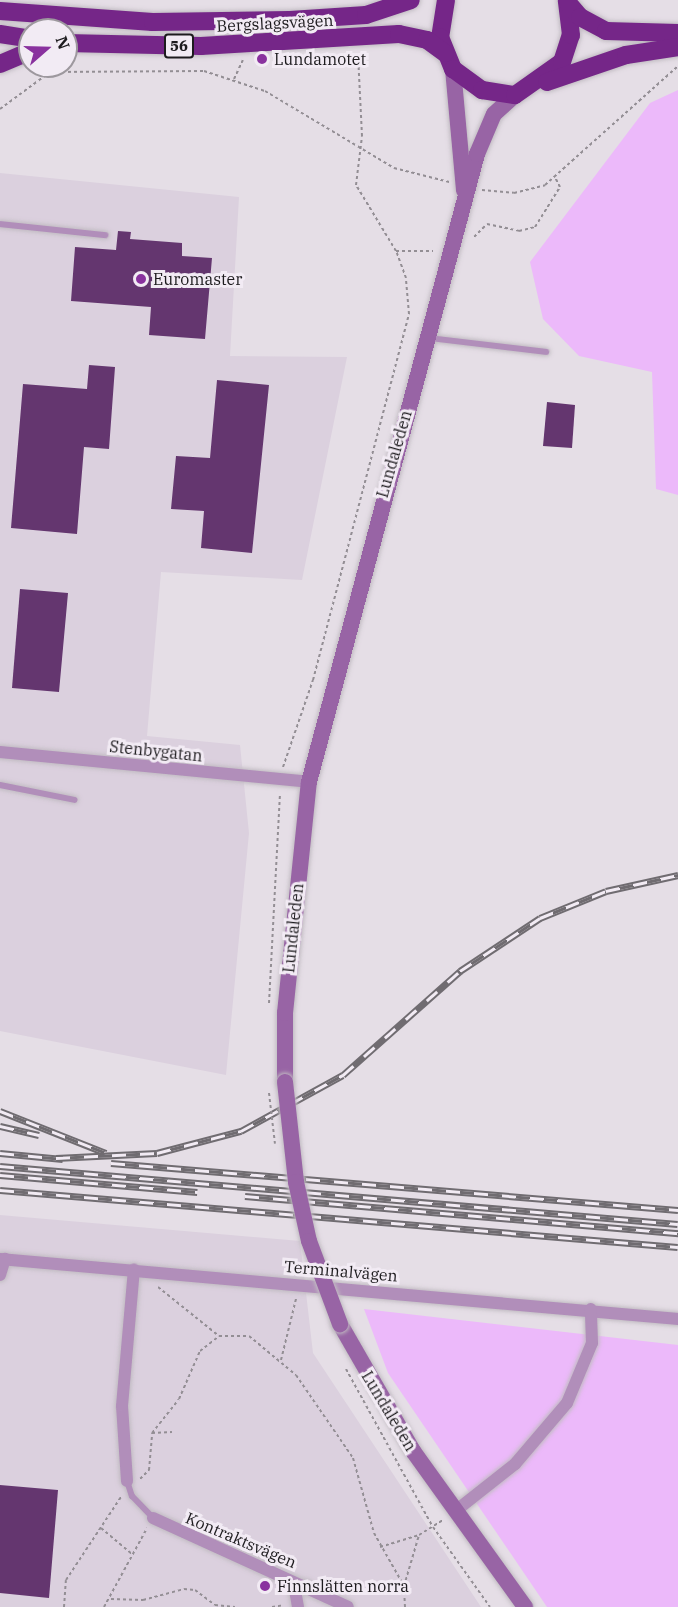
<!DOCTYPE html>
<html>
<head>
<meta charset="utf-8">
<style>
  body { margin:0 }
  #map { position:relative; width:678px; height:1607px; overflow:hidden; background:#e5dee6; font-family:"IBM Plex Serif",serif }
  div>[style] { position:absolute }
  .built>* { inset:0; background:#dbd0de }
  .green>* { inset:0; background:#ecb9fa }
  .building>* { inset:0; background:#64366f }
  .path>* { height:2px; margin-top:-1px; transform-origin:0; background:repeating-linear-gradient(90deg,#938e94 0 3px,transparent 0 6px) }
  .roads { filter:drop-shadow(0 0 2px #c1bbc2) drop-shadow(0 0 2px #c1bbc2) }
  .lane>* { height:6px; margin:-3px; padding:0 3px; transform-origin:3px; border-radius:3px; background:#b18eba }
  .street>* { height:12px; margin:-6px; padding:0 6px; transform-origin:6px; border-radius:6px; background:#b18eba }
  .secondary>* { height:16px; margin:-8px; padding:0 8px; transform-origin:8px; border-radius:8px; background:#9864a5 }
  .highway>* { height:18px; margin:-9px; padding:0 9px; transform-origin:9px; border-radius:9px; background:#752688 }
  .rail>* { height:7px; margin-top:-3.5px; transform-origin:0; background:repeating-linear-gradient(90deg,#f2ebf4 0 14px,#706c71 0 28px); box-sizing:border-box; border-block:2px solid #706c71 }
  .path-bridge>* { height:2px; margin-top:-1px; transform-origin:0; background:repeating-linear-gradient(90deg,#938e94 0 3px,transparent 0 6px) }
  .bridges { filter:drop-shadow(0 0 2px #c1bbc2) drop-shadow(0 0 2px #c1bbc2) }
  .secondary-bridge>* { height:16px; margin:-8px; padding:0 8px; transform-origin:8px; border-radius:8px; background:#9864a5 }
  .dots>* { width:16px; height:16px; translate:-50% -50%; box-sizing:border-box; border:3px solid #f2ebf4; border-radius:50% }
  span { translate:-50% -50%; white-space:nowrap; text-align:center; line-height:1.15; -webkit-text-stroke:6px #f2ebf4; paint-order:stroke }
  .shield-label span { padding:2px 4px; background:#f2ebf4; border:2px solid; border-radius:4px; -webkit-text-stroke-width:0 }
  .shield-label { font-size:15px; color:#1d1b1e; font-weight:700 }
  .street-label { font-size:16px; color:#1d1b1e }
  .poi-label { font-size:16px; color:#1d1b1e }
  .left { translate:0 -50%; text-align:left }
  .north { position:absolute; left:18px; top:18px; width:60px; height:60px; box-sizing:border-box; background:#f2ebf4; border:2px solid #9d989e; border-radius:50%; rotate:70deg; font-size:16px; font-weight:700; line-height:24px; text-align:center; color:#1d1b1e }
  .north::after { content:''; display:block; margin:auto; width:21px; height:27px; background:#89319e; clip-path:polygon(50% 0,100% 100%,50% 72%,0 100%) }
</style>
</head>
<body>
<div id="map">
  <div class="built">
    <div style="clip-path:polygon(0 173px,239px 197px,230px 356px,347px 357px,302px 580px,161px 572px,147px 736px,240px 745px,249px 833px,226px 1075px,0 1031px)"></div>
    <div style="clip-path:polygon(0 1215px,300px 1241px,313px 1353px,481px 1607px,0 1607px)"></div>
  </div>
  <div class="green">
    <div style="clip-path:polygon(678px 90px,678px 495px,656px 489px,652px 372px,579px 356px,543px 319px,530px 262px,650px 103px)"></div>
    <div style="clip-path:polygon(364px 1309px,678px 1345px,678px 1607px,547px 1607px,388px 1373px)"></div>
  </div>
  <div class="building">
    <div style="clip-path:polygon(118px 231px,131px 232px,130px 239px,182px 243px,182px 256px,212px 258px,205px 339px,149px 335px,151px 307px,71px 301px,75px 247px,116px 250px)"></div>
    <div style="clip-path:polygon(89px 365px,115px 367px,109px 449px,84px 447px,77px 534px,11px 528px,23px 384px,87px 389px)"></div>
    <div style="clip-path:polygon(217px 380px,269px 385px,252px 553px,201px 548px,204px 511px,171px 509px,176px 456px,210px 458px)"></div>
    <div style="clip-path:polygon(547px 402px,575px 405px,572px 448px,543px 446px)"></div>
    <div style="clip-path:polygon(20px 589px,68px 593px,59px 692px,12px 688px)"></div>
    <div style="clip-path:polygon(0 1485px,58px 1490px,49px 1598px,0 1593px)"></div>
  </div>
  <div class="path">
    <div style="left:234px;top:79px;width:21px;rotate:-65deg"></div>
    <div style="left:0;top:109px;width:62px;rotate:-36.5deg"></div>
    <div style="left:50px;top:72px;width:154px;rotate:-0.4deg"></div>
    <div style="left:204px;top:71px;width:64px;rotate:18.2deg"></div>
    <div style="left:265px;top:91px;width:150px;rotate:30.8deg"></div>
    <div style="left:394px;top:168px;width:57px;rotate:14.3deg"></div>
    <div style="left:482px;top:190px;width:32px;rotate:5deg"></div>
    <div style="left:514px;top:193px;width:32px;rotate:-14deg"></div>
    <div style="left:545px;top:185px;width:178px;rotate:-41.8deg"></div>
    <div style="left:474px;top:237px;width:18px;rotate:-45deg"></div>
    <div style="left:487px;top:224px;width:33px;rotate:12deg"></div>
    <div style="left:519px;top:231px;width:16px;rotate:-14deg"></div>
    <div style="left:535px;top:227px;width:47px;rotate:-58deg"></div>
    <div style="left:560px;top:187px;width:11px;rotate:-117deg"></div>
    <div style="left:396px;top:251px;width:37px"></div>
    <div style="left:283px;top:767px;width:92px;rotate:-71deg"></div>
    <div style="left:313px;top:680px;width:378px;rotate:-75.3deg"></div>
    <div style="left:409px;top:314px;width:36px;rotate:-95deg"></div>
    <div style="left:406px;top:278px;width:29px;rotate:-110deg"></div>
    <div style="left:396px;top:251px;width:77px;rotate:-121.2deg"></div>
    <div style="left:356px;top:185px;width:49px;rotate:-83deg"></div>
    <div style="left:362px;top:136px;width:83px;rotate:-92.8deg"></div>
    <div style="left:269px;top:1003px;width:210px;rotate:-87deg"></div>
    <div style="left:158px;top:1287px;width:78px;rotate:38.8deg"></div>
    <div style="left:281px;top:1360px;width:63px;rotate:-76.2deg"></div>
    <div style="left:346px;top:1369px;width:180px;rotate:61.2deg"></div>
    <div style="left:433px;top:1527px;width:98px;rotate:54.5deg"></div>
    <div style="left:152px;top:1433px;width:20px;rotate:-3deg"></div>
    <div style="left:140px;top:1479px;width:13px;rotate:-45deg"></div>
    <div style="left:149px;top:1470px;width:37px;rotate:-85deg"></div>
    <div style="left:152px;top:1433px;width:43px;rotate:-51.5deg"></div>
    <div style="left:179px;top:1399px;width:52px;rotate:-66.4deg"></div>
    <div style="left:200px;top:1351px;width:24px;rotate:-38deg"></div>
    <div style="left:219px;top:1336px;width:30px"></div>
    <div style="left:249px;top:1336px;width:61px;rotate:39.7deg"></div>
    <div style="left:296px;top:1375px;width:101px;rotate:55.5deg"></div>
    <div style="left:353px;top:1458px;width:78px;rotate:74.4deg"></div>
    <div style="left:374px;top:1533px;width:61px;rotate:60.5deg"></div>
    <div style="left:101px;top:1528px;width:42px;rotate:40.2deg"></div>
    <div style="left:380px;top:1547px;width:41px;rotate:-17.1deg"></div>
    <div style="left:419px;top:1535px;width:28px;rotate:-32deg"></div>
    <div style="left:111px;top:1599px;width:32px;rotate:2deg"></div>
    <div style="left:143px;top:1600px;width:42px;rotate:-15deg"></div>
    <div style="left:184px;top:1589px;width:11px;rotate:5deg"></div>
    <div style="left:195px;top:1590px;width:25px;rotate:37deg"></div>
    <div style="left:215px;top:1605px;width:20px;rotate:6deg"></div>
    <div style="left:64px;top:1607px;width:27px;rotate:-86deg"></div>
    <div style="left:66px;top:1580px;width:100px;rotate:-56.5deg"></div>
    <div style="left:104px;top:1607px;width:90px;rotate:-61.4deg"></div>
    <div style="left:272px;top:1607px;width:12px;rotate:-9deg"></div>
    <div style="left:405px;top:1607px;width:21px;rotate:-93deg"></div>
    <div style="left:404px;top:1586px;width:53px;rotate:-73.6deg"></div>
  </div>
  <div class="roads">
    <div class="lane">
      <div style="left:0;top:224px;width:106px;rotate:6deg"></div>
      <div style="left:429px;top:338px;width:118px;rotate:6.8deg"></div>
      <div style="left:0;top:785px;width:76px;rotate:11.3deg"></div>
      <div style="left:127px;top:1481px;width:16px;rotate:72deg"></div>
      <div style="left:132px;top:1496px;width:30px;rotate:46deg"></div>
    </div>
    <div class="street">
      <div style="left:0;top:752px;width:310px;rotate:5.5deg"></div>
      <div style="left:0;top:1259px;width:681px;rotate:5.06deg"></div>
      <div style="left:0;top:1275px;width:17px;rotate:-73deg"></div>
      <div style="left:127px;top:1481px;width:75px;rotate:-93.8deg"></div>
      <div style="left:122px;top:1406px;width:137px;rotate:-85deg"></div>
      <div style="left:458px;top:1509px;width:73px;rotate:-38.3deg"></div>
      <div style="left:515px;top:1464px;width:80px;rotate:-49.6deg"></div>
      <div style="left:567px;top:1403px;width:65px;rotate:-67.4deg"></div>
      <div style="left:592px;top:1343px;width:34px;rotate:-92deg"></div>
      <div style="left:153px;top:1518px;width:214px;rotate:24.5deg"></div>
      <div style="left:298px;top:1607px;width:17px;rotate:-100deg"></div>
      <div style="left:295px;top:1590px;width:12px;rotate:-20deg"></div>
    </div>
    <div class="secondary">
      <div style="left:453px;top:69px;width:122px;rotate:84.8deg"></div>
      <div style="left:285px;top:1082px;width:69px;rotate:-90deg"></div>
      <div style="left:285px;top:1013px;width:232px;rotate:-84.1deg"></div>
      <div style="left:309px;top:782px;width:650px;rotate:-75.02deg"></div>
      <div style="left:477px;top:154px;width:43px;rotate:-67deg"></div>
      <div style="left:494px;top:114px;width:28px;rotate:-42deg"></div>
      <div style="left:340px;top:1324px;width:146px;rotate:60.1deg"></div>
      <div style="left:413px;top:1451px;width:192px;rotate:54.3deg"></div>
    </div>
    <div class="highway">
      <div style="left:446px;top:0;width:37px;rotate:99deg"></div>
      <div style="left:440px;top:37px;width:35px;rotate:68deg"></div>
      <div style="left:453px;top:69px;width:36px;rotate:36deg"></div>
      <div style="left:482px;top:90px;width:33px;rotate:9deg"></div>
      <div style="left:515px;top:95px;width:57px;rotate:-35.1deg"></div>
      <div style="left:562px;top:62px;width:28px;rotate:-72deg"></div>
      <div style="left:571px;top:35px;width:35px;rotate:-97deg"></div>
      <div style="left:568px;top:3px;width:18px;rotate:49deg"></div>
      <div style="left:580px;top:17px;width:30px;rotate:28deg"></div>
      <div style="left:606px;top:31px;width:72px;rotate:1.6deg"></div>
      <div style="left:0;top:11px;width:153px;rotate:4.1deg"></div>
      <div style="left:153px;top:22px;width:137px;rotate:-0.8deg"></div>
      <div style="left:290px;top:20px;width:76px;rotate:-3.8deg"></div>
      <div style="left:366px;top:15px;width:47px;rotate:-18.4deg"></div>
      <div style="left:0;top:34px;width:30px;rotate:9deg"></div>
      <div style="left:66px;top:43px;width:135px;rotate:1.3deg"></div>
      <div style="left:201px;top:46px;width:198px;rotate:-3.5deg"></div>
      <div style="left:399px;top:34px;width:29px;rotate:12deg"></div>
      <div style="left:427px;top:40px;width:22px;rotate:36deg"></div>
      <div style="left:0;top:64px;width:33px;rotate:-23deg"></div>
      <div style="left:547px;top:82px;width:83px;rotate:-18.9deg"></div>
      <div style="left:626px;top:55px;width:53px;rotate:-8.7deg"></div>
    </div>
  </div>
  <div class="rail">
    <div style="left:0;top:1111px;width:114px;rotate:21.6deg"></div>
    <div style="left:0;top:1126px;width:40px;rotate:13deg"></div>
    <div style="left:0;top:1153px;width:63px;rotate:5.4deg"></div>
    <div style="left:56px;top:1158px;width:101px;rotate:-2.8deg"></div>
    <div style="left:157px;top:1153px;width:87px;rotate:-14.7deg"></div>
    <div style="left:241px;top:1131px;width:116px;rotate:-28.8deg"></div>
    <div style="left:343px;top:1075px;width:157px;rotate:-41.6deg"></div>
    <div style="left:460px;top:971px;width:96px;rotate:-33.5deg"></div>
    <div style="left:540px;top:918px;width:71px;rotate:-22.2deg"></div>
    <div style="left:606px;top:891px;width:74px;rotate:-12.5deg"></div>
    <div style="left:111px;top:1163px;width:569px;rotate:4.74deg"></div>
    <div style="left:0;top:1166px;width:680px;rotate:4.89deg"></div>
    <div style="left:0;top:1175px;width:198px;rotate:4.9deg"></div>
    <div style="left:0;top:1190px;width:680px;rotate:4.81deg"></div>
    <div style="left:245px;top:1196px;width:435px;rotate:4.9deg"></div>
  </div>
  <div class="path-bridge">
    <div style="left:269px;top:1093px;width:51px;rotate:83.3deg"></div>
  </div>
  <div class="bridges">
    <div class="secondary-bridge">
      <div style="left:285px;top:1082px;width:101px;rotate:83.7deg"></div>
      <div style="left:296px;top:1182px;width:60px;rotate:77.6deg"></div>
      <div style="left:309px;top:1241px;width:89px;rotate:69.5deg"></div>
    </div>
  </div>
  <div class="dots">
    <div style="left:262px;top:59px;background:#89319e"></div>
    <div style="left:141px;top:279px;background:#89319e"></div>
    <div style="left:265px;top:1586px;background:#89319e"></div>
  </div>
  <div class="shield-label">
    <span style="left:179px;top:46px">56</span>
  </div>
  <div class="street-label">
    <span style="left:275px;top:23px;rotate:-3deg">Bergslagsvägen</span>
    <span style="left:394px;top:454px;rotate:-74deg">Lundaleden</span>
    <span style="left:156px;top:751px;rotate:6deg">Stenbygatan</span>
    <span style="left:293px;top:928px;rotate:-84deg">Lundaleden</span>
    <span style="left:341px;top:1271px;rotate:5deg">Terminalvägen</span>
    <span style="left:389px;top:1411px;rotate:59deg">Lundaleden</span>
    <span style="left:241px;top:1540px;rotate:23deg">Kontraktsvägen</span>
  </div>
  <div class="poi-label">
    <span class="left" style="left:274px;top:59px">Lundamotet</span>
    <span class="left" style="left:153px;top:279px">Euromaster</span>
    <span class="left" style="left:277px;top:1586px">Finnslätten norra</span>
  </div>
  <div class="north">N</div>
</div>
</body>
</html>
